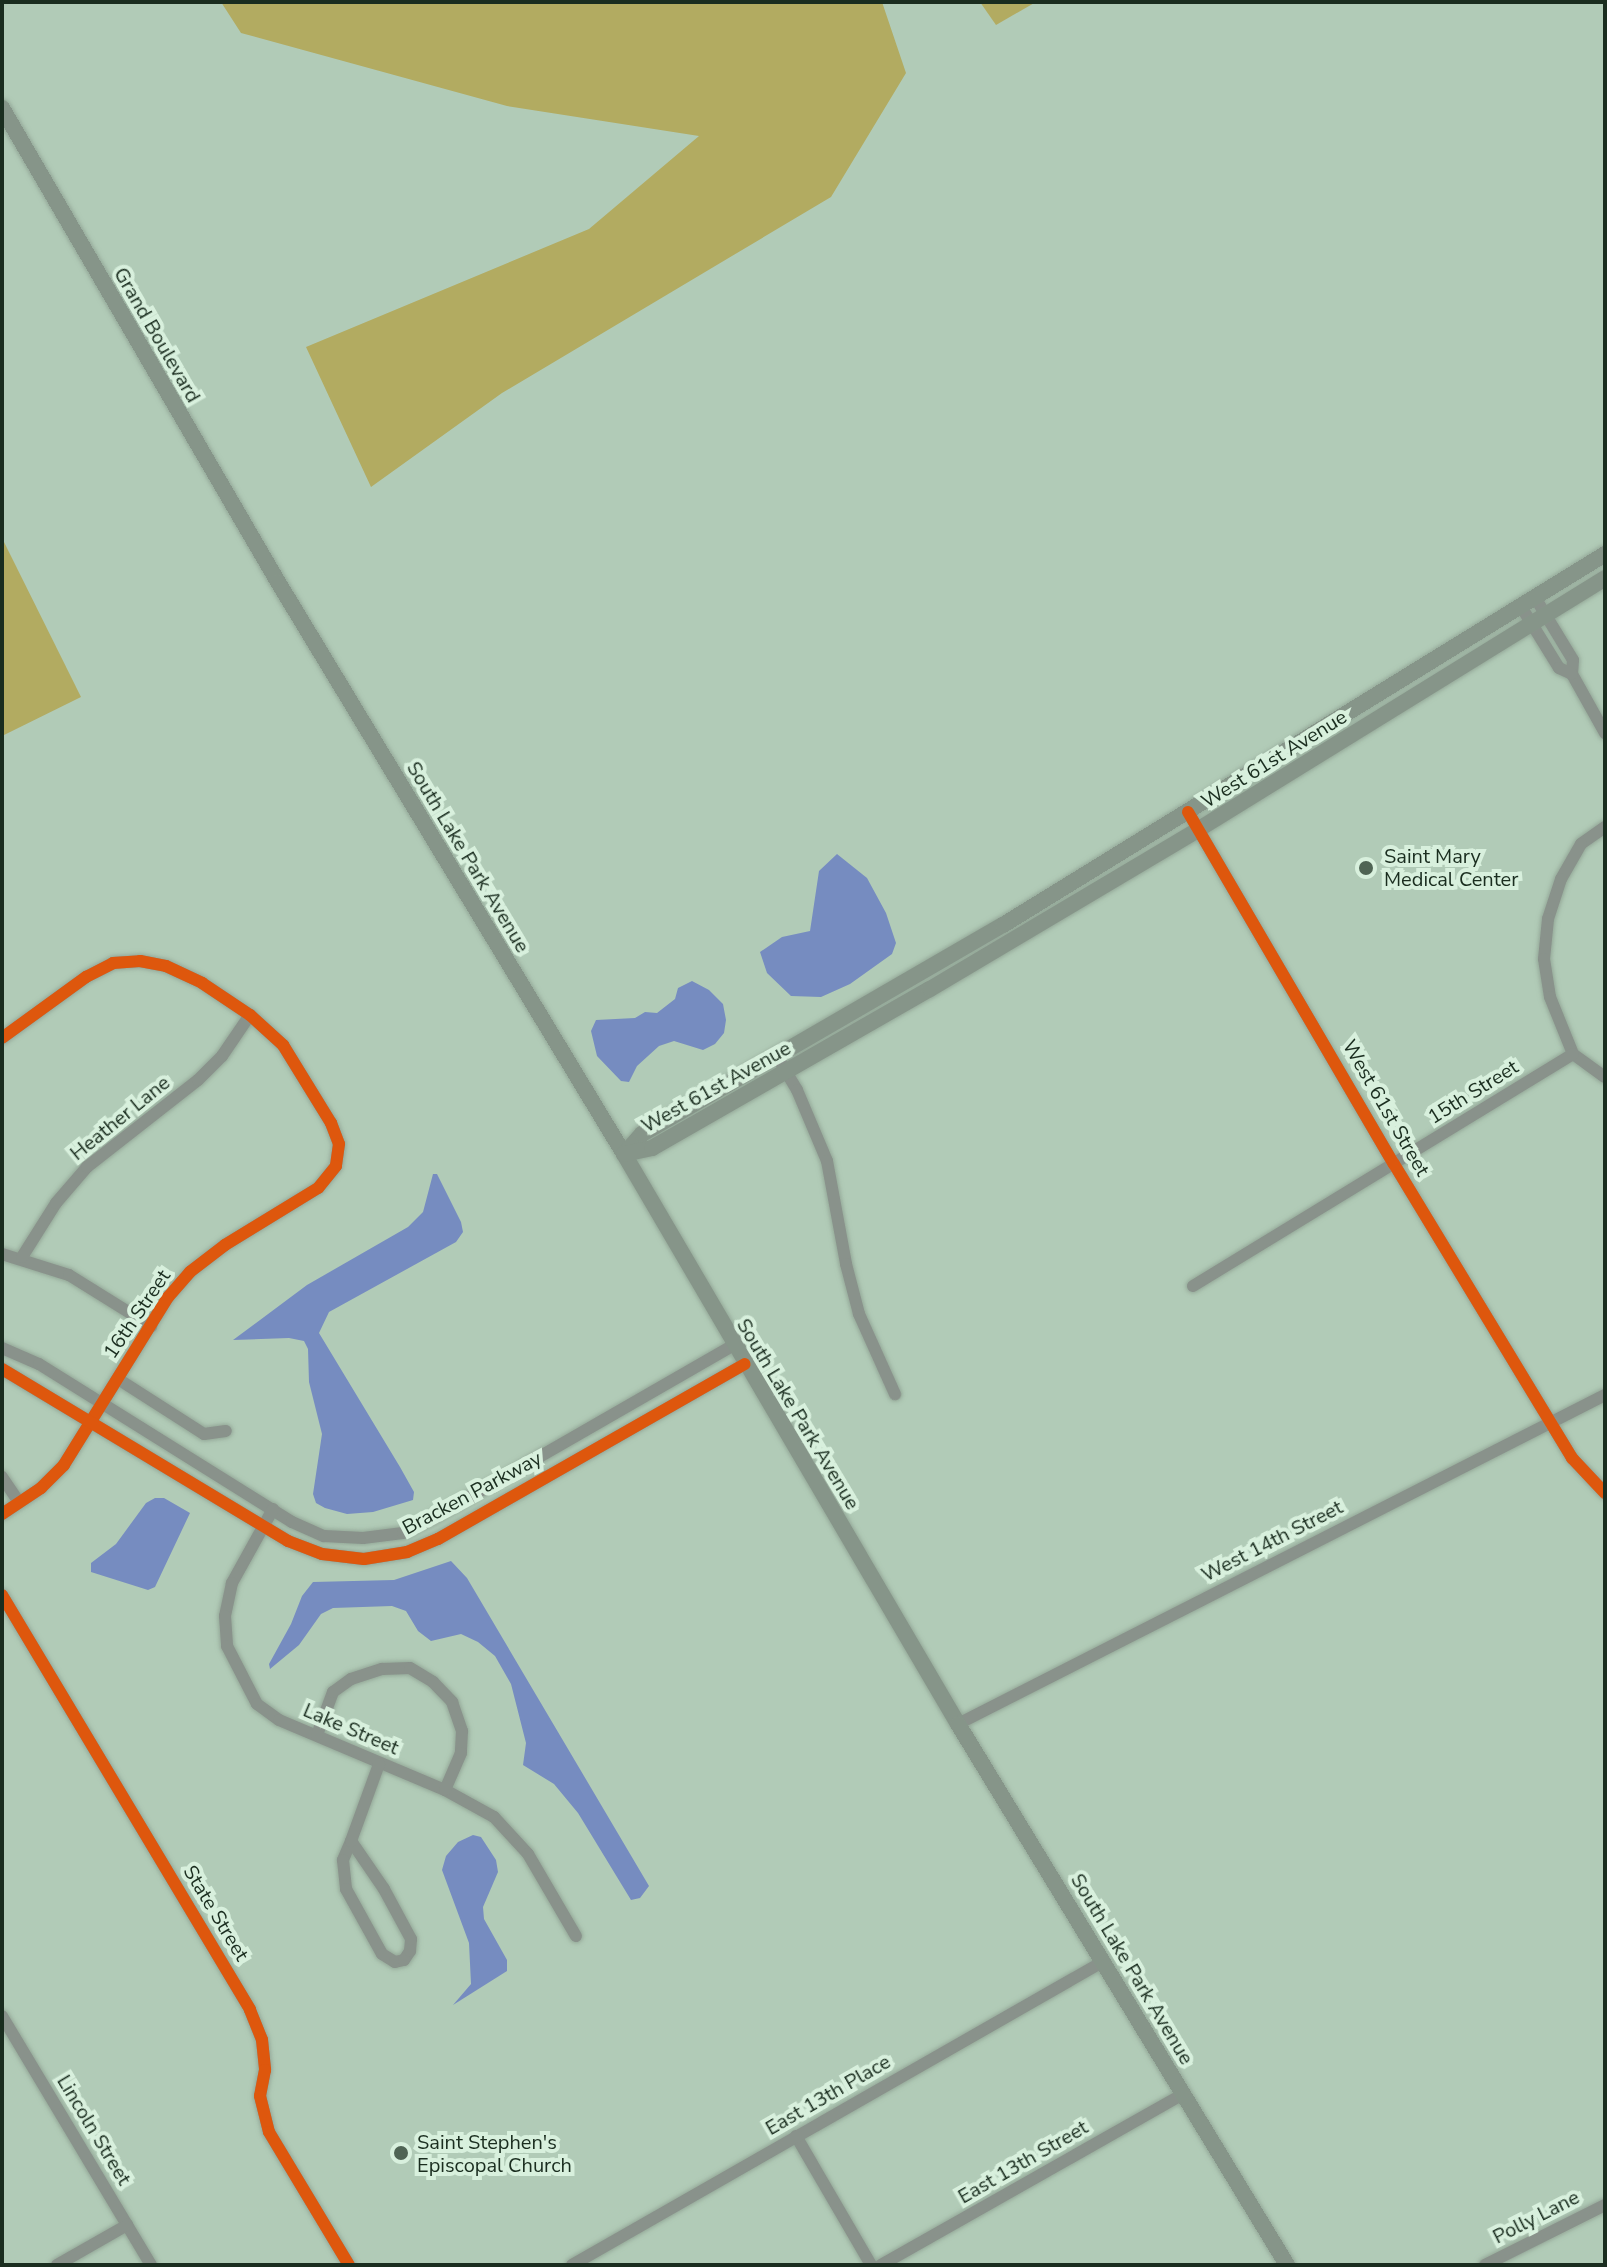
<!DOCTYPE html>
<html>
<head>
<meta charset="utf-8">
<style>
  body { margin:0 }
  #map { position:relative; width:1607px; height:2267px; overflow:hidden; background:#b1cbb7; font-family:"Nunito Sans",sans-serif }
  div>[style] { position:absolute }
  .forest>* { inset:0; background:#b2ab61 }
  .water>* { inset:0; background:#768cc0 }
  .roads { filter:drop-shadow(0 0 2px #95a999) drop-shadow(0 0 2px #95a999) }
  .minor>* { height:12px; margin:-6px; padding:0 6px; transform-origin:6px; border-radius:6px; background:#89928b }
  .major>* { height:16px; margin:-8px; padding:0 8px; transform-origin:8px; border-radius:8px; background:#869589 }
  .cycleway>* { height:12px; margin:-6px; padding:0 6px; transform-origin:6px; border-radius:6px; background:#de570d }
  .dots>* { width:22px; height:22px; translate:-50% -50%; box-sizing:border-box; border:4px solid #d8f0dd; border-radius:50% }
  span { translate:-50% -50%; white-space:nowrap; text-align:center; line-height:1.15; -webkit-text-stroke:8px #d8f0dd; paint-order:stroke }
  .street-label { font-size:20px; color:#1a2d1f }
  .poi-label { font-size:20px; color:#1a2d1f }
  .left { translate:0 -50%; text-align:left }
  .frame { position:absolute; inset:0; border:4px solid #1a2d1f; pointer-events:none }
</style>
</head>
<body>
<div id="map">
  <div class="forest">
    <div style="clip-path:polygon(221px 2px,882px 2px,906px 73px,831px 197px,502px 393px,371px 487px,306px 347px,589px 229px,699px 136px,507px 106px,241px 33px)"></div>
    <div style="clip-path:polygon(980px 2px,1036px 2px,996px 25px)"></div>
    <div style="clip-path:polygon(2px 538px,81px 697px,2px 736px)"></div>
  </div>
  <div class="water">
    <div style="clip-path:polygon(837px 854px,867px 878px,886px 913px,896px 943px,892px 954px,850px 984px,821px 997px,791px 996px,767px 973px,760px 952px,782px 937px,810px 931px,819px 871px)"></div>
    <div style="clip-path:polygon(692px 981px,709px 990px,723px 1004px,726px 1020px,724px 1033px,715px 1044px,703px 1050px,674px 1041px,659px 1046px,637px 1066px,629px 1082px,621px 1081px,597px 1056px,591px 1031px,596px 1020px,635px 1018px,645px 1012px,657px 1013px,675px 999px,678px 988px)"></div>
    <div style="clip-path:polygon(433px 1174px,437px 1174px,461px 1222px,463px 1232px,456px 1242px,329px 1312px,319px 1333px,400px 1467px,414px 1492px,413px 1500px,373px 1512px,347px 1514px,325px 1508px,316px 1503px,313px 1494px,322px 1434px,309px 1382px,308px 1349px,304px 1341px,289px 1338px,233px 1340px,307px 1285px,408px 1227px,423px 1212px)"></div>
    <div style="clip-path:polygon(155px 1498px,164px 1498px,190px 1513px,155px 1587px,148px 1590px,91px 1572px,91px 1563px,116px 1544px,146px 1503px)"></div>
    <div style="clip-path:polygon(451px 1561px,467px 1578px,649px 1886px,640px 1898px,631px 1900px,578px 1813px,554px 1784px,523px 1765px,526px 1743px,511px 1684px,495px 1656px,478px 1642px,461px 1634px,431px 1641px,418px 1631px,406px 1611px,392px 1606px,333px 1608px,321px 1614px,299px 1645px,270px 1669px,269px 1664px,291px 1624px,302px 1596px,313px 1582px,394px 1580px)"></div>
    <div style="clip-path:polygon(473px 1835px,481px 1837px,496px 1860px,498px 1872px,483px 1907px,484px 1919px,507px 1960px,507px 1971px,453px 2005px,471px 1984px,469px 1943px,442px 1870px,446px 1856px,458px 1842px)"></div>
  </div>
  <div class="roads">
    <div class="minor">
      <div style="left:1536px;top:599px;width:71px;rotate:58.8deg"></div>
      <div style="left:1573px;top:660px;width:14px;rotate:94deg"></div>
      <div style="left:1572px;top:674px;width:68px;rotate:60.8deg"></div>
      <div style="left:1522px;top:608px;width:70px;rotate:58.3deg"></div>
      <div style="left:1559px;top:668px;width:14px;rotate:25deg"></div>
      <div style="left:1188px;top:812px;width:408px;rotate:59.7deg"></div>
      <div style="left:1394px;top:1164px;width:344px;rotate:58.8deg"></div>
      <div style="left:1572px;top:1458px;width:48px;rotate:46.7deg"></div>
      <div style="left:1605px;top:827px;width:29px;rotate:145deg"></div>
      <div style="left:1581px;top:844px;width:40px;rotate:119.7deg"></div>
      <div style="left:1561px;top:879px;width:42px;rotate:108deg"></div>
      <div style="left:1548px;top:919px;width:40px;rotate:95.7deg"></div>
      <div style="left:1544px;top:959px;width:38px;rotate:81deg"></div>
      <div style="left:1550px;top:997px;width:61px;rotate:68deg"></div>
      <div style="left:1573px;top:1054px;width:39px;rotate:36deg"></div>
      <div style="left:2px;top:1038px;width:104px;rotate:-36deg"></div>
      <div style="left:86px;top:977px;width:30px;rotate:-27deg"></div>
      <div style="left:113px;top:963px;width:27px;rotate:-4deg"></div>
      <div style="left:140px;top:961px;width:26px;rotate:11deg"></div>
      <div style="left:166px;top:966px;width:40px;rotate:25deg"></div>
      <div style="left:202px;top:983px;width:58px;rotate:33.7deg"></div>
      <div style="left:250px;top:1015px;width:45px;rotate:42.3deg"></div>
      <div style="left:283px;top:1045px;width:92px;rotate:58.4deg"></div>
      <div style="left:331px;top:1123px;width:22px;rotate:69deg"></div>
      <div style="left:339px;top:1144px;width:22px;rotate:98deg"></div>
      <div style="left:336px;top:1166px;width:28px;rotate:129deg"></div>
      <div style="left:318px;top:1188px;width:109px;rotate:148.5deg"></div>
      <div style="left:225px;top:1245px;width:44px;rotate:142.4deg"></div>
      <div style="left:190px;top:1272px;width:33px;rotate:131deg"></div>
      <div style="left:168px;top:1297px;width:198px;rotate:121.8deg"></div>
      <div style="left:64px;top:1465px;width:33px;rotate:135deg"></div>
      <div style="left:41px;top:1488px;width:47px;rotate:146.3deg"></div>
      <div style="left:776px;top:1055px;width:41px;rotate:59deg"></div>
      <div style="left:797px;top:1090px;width:77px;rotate:67.1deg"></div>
      <div style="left:827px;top:1161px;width:105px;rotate:79.5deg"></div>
      <div style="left:846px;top:1264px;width:52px;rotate:75.4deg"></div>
      <div style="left:859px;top:1314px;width:88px;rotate:65.8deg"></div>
      <div style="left:2px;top:1254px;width:70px;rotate:17.4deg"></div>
      <div style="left:69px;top:1275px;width:97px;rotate:31.9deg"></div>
      <div style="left:22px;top:1257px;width:64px;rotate:-57.8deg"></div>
      <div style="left:56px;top:1203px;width:48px;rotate:-49.3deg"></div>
      <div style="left:87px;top:1167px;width:141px;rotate:-38.1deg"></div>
      <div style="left:198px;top:1080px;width:34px;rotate:-45deg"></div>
      <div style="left:222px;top:1056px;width:50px;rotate:-55.7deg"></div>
      <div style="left:1193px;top:1286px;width:445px;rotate:-31.4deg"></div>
      <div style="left:2px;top:1348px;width:40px;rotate:23.4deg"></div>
      <div style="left:39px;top:1364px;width:298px;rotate:32deg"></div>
      <div style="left:292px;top:1522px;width:35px;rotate:24deg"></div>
      <div style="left:324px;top:1536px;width:39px;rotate:3deg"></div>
      <div style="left:363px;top:1538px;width:40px;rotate:-7.1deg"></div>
      <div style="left:403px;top:1533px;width:34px;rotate:-27deg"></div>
      <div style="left:433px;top:1518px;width:347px;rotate:-29.9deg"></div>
      <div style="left:2px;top:1369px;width:334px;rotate:31deg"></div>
      <div style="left:288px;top:1541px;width:36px;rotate:21deg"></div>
      <div style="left:322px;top:1554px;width:42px;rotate:6.8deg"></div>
      <div style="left:364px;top:1559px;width:44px;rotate:-9.2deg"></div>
      <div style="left:407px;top:1552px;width:34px;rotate:-23deg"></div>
      <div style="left:438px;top:1539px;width:353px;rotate:-29.7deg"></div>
      <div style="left:118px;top:1379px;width:102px;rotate:32.6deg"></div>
      <div style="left:204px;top:1434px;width:22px;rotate:-8deg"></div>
      <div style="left:2px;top:1477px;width:30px;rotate:56deg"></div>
      <div style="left:273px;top:1509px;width:85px;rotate:119deg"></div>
      <div style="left:232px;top:1583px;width:34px;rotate:102deg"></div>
      <div style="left:225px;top:1616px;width:30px;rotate:86deg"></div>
      <div style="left:227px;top:1646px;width:65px;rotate:62.7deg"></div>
      <div style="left:257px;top:1704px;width:27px;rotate:36deg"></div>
      <div style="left:279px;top:1720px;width:180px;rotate:22.9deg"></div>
      <div style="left:445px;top:1790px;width:56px;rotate:28.9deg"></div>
      <div style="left:494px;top:1817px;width:50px;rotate:47.4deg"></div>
      <div style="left:528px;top:1854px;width:95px;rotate:59.7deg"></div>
      <div style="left:2px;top:1595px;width:483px;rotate:59.1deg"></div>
      <div style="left:250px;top:2010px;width:32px;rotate:68deg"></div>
      <div style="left:262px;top:2040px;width:30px;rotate:84deg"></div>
      <div style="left:265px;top:2070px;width:26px;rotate:101deg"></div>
      <div style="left:260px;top:2096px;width:37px;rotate:76deg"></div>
      <div style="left:269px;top:2132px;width:155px;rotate:59deg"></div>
      <div style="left:958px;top:1724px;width:726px;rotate:-26.95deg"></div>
      <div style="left:317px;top:1735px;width:46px;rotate:-69.6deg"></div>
      <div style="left:333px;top:1692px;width:22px;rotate:-36deg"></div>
      <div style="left:351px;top:1679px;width:33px;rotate:-18deg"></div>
      <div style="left:382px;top:1669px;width:28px;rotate:-2deg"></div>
      <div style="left:410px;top:1668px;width:27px;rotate:31deg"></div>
      <div style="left:433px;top:1682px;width:28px;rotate:46deg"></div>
      <div style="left:452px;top:1702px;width:31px;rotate:71deg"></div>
      <div style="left:462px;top:1731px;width:22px;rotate:93deg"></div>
      <div style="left:461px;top:1753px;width:40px;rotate:113.4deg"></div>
      <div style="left:351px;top:1841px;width:21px;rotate:113deg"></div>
      <div style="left:343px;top:1860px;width:29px;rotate:84deg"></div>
      <div style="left:346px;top:1889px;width:74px;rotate:61deg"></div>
      <div style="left:382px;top:1954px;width:15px;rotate:32deg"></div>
      <div style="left:395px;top:1962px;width:9px;rotate:-13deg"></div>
      <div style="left:404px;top:1960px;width:11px;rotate:-56deg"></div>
      <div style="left:410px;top:1951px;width:12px;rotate:-85deg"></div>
      <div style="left:411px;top:1939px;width:57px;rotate:-118.4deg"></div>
      <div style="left:384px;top:1889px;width:58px;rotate:-124.5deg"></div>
      <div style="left:351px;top:1841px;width:82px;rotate:-70deg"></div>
      <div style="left:2px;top:2016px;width:290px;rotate:59.1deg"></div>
      <div style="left:796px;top:2136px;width:149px;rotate:59.8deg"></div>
      <div style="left:57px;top:2265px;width:81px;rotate:-29.7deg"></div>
      <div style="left:572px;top:2265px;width:613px;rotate:-29.74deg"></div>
      <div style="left:881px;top:2265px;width:349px;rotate:-29.5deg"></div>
      <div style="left:1485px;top:2265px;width:134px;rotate:-26.6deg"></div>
    </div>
    <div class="major">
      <div style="left:2px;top:108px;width:548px;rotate:59.79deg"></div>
      <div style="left:278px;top:582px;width:669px;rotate:58.83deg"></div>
      <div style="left:624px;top:1154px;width:661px;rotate:59.63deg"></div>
      <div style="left:958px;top:1724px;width:633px;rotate:58.69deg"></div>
      <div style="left:624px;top:1154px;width:27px;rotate:-48deg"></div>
      <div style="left:642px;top:1134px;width:417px;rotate:-30.1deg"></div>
      <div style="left:1003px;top:925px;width:707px;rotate:-31.64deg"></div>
      <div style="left:624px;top:1154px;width:29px;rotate:-12deg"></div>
      <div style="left:652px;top:1148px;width:320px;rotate:-29.8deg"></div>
      <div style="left:930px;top:989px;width:313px;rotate:-30.7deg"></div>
      <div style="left:1199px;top:829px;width:477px;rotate:-31.7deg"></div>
    </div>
  </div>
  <div class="cycleway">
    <div style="left:1188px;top:812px;width:408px;rotate:59.7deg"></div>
    <div style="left:1394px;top:1164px;width:344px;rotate:58.8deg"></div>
    <div style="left:1572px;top:1458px;width:48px;rotate:46.7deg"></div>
    <div style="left:2px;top:1038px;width:104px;rotate:-36deg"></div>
    <div style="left:86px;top:977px;width:30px;rotate:-27deg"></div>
    <div style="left:113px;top:963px;width:27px;rotate:-4deg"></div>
    <div style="left:140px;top:961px;width:26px;rotate:11deg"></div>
    <div style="left:166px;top:966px;width:40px;rotate:25deg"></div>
    <div style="left:202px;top:983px;width:58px;rotate:33.7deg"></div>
    <div style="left:250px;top:1015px;width:45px;rotate:42.3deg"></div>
    <div style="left:283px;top:1045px;width:92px;rotate:58.4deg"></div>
    <div style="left:331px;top:1123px;width:22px;rotate:69deg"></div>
    <div style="left:339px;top:1144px;width:22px;rotate:98deg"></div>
    <div style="left:336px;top:1166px;width:28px;rotate:129deg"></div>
    <div style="left:318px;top:1188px;width:109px;rotate:148.5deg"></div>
    <div style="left:225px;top:1245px;width:44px;rotate:142.4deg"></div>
    <div style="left:190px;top:1272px;width:33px;rotate:131deg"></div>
    <div style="left:168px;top:1297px;width:198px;rotate:121.8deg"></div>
    <div style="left:64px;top:1465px;width:33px;rotate:135deg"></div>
    <div style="left:41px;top:1488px;width:47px;rotate:146.3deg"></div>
    <div style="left:2px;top:1369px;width:334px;rotate:31deg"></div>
    <div style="left:288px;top:1541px;width:36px;rotate:21deg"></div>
    <div style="left:322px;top:1554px;width:42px;rotate:6.8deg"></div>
    <div style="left:364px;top:1559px;width:44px;rotate:-9.2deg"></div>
    <div style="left:407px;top:1552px;width:34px;rotate:-23deg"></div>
    <div style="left:438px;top:1539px;width:353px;rotate:-29.7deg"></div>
    <div style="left:2px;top:1595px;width:483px;rotate:59.1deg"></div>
    <div style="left:250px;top:2010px;width:32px;rotate:68deg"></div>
    <div style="left:262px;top:2040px;width:30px;rotate:84deg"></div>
    <div style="left:265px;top:2070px;width:26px;rotate:101deg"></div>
    <div style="left:260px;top:2096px;width:37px;rotate:76deg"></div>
    <div style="left:269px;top:2132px;width:155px;rotate:59deg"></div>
  </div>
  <div class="dots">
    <div style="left:1366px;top:868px;background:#4f6454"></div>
    <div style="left:401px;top:2153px;background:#4f6454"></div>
  </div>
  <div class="street-label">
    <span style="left:157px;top:335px;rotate:60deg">Grand Boulevard</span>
    <span style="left:1274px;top:759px;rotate:-32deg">West 61st Avenue</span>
    <span style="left:468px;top:857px;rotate:59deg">South Lake Park Avenue</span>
    <span style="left:716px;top:1087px;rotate:-29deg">West 61st Avenue</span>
    <span style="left:1473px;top:1092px;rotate:-32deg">15th Street</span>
    <span style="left:1386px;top:1108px;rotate:60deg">West 61st Street</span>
    <span style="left:120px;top:1118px;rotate:-39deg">Heather Lane</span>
    <span style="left:137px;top:1314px;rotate:-56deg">16th Street</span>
    <span style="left:798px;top:1414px;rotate:59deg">South Lake Park Avenue</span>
    <span style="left:472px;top:1493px;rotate:-28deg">Bracken Parkway</span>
    <span style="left:1272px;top:1541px;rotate:-27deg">West 14th Street</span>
    <span style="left:351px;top:1729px;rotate:23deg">Lake Street</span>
    <span style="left:216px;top:1913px;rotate:59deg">State Street</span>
    <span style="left:1132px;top:1969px;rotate:59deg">South Lake Park Avenue</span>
    <span style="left:828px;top:2095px;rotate:-30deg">East 13th Place</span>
    <span style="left:94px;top:2130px;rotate:59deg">Lincoln Street</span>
    <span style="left:1023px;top:2162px;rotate:-30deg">East 13th Street</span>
    <span style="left:1536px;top:2217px;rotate:-27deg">Polly Lane</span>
  </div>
  <div class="poi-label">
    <span class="left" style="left:1384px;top:868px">Saint Mary<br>Medical Center</span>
    <span class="left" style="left:417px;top:2154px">Saint Stephen's<br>Episcopal Church</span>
  </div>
  <div class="frame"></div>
</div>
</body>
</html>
